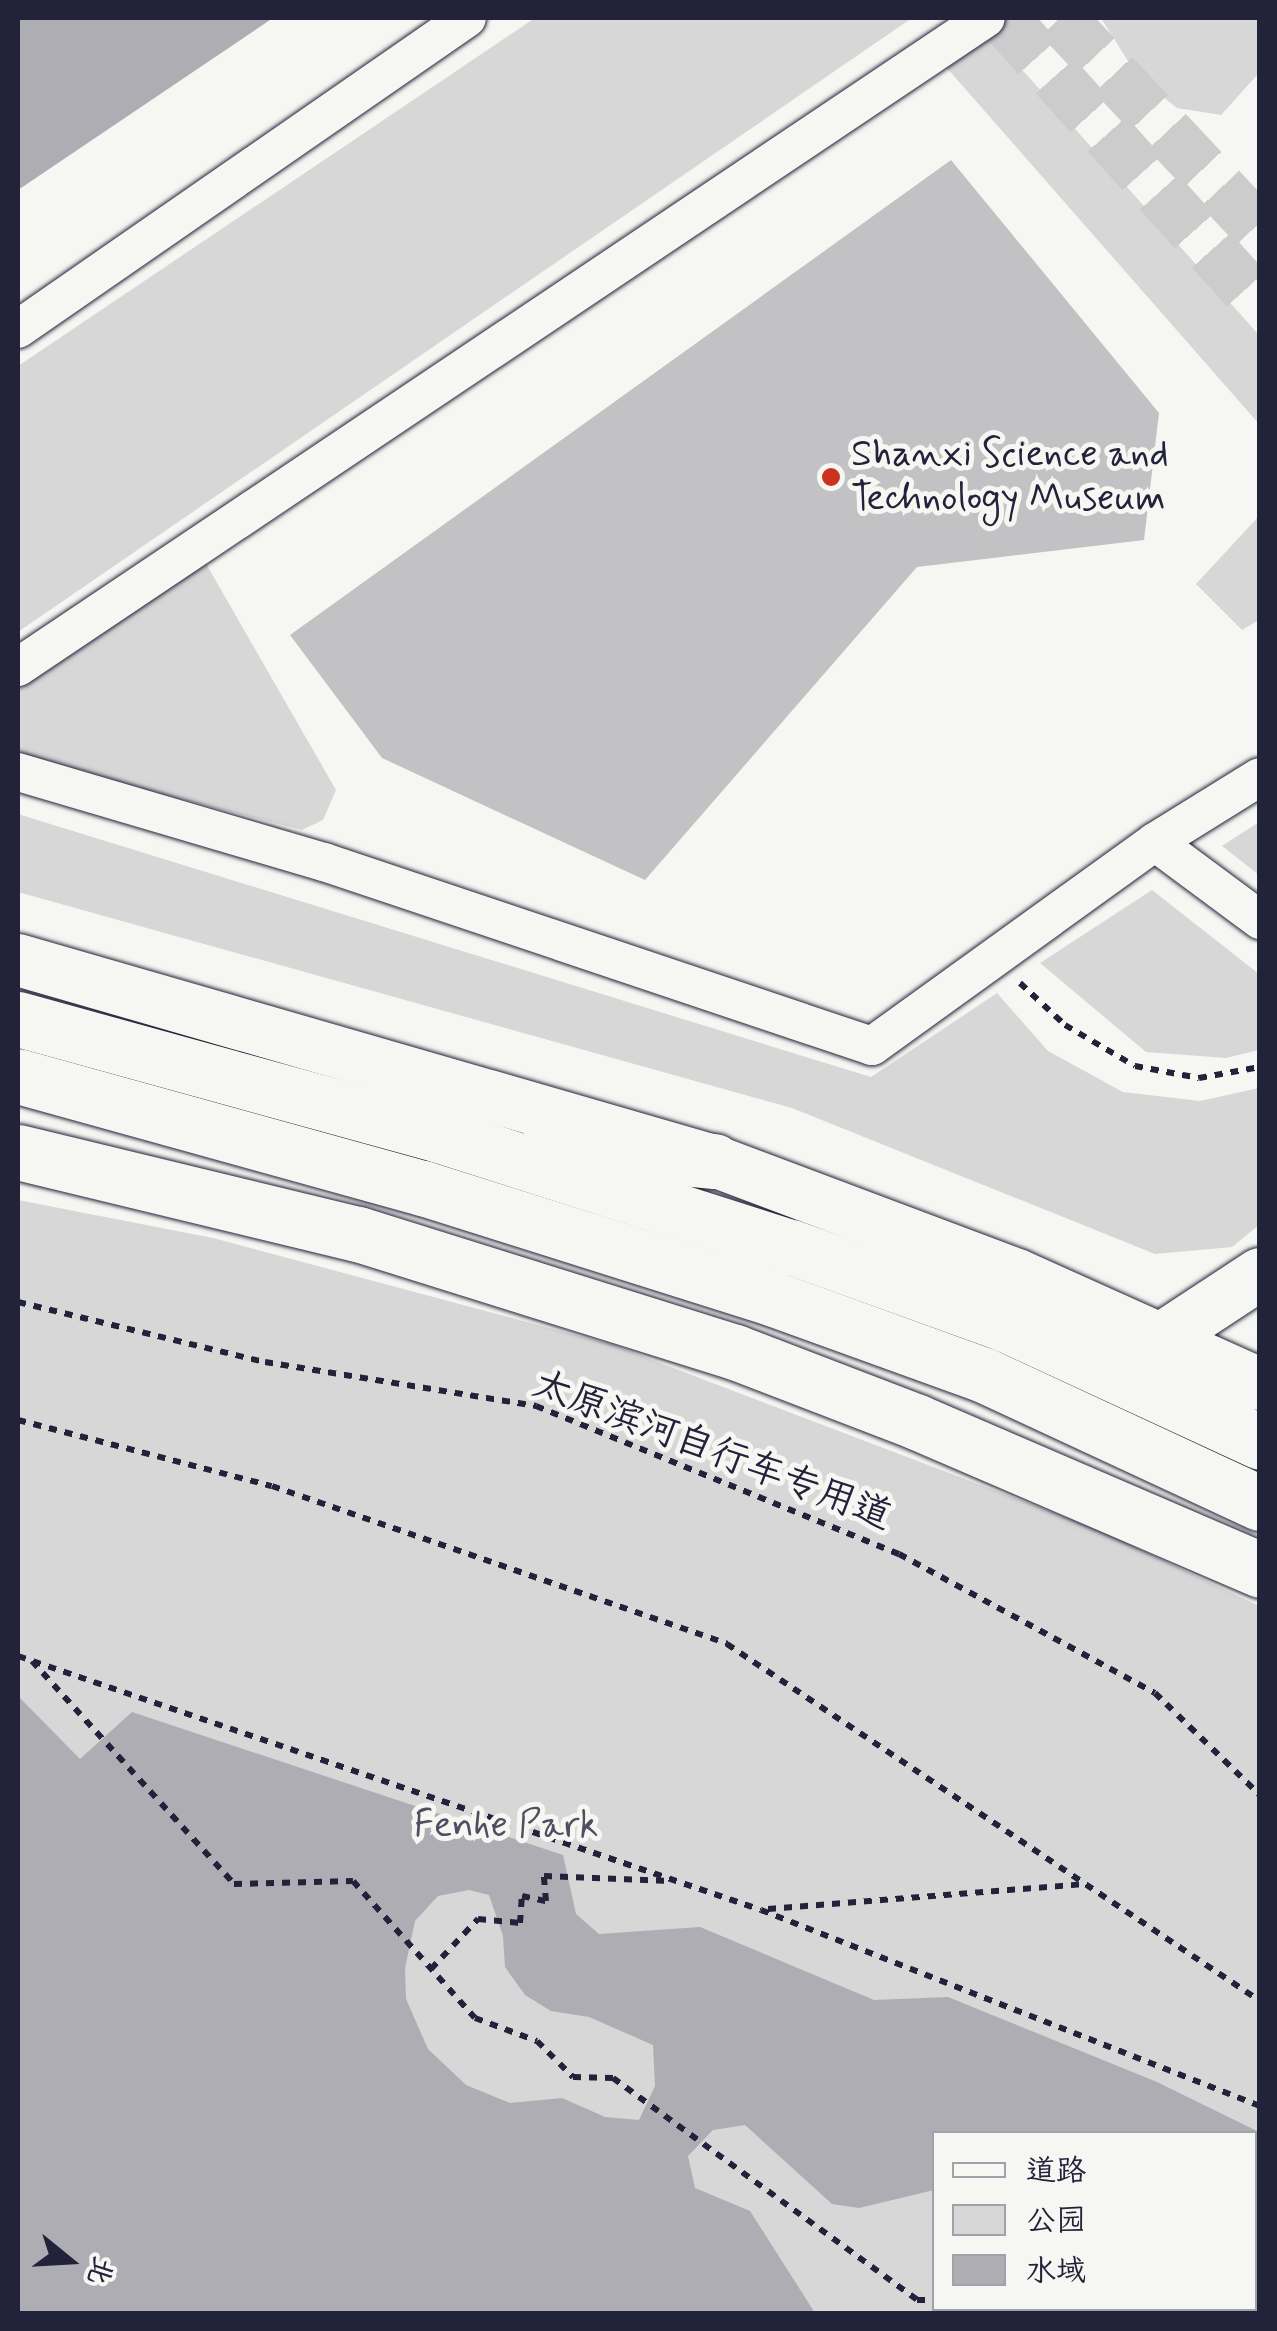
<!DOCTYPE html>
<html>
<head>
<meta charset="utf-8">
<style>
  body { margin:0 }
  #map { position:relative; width:1277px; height:2331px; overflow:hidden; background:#f6f6f2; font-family:Mynerve,"LXGW WenKai TC",sans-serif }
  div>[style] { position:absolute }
  .green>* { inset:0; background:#d7d7d7 }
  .water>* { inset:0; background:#adadb3 }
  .building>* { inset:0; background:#c2c2c4 }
  .secondary-tunnel>* { height:52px; margin-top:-26px; transform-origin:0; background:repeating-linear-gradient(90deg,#cccccd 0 52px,transparent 0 78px) }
  .path>* { height:6px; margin-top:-3px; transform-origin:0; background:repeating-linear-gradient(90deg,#22223b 0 8px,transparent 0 16px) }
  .roads { filter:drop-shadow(0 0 2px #22223b) drop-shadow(0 0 2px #22223b) }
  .street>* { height:38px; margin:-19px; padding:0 19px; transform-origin:19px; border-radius:19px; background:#f6f6f2 }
  .secondary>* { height:52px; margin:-26px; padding:0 26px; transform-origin:26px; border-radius:26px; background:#f6f6f2 }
  .highway>* { height:55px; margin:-27.5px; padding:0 27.5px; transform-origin:27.5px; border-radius:27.5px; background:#f6f6f2 }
  .dots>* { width:28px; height:28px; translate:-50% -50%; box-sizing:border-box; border:5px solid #f6f6f2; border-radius:50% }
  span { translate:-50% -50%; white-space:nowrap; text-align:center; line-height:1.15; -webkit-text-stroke:10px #f6f6f2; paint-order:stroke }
  .poi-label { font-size:38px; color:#22223b }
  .left { translate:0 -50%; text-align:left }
  .street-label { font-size:38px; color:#22223b }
  .park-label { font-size:38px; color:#4f4f62 }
  .frame { position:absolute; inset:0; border:20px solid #22223b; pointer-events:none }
  .legend { position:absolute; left:932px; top:2131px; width:325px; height:180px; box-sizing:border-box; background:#f6f6f2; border:2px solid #a1a1a9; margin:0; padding:12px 18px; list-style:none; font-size:30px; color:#22223b }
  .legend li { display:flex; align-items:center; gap:20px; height:50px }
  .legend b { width:50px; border:2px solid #a1a1a9 }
  .north { position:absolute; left:20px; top:2211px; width:100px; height:100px; -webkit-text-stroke:8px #f6f6f2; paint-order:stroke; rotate:108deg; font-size:28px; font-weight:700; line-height:40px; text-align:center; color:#22223b }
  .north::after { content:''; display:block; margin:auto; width:35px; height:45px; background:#22223b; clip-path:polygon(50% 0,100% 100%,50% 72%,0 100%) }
</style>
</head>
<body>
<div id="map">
  <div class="green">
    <div style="clip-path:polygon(535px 18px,912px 18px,18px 632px,18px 366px)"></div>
    <div style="clip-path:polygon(1101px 18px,1259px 18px,1259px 73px,1221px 115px,1177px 108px,1138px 77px)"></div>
    <div style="clip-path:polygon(986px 29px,1259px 335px,1259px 424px,939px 59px)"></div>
    <div style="clip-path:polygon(1259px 516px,1259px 620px,1242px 630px,1196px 584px)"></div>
    <div style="clip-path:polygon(205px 562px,336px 790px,323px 820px,302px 830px,18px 757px,18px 677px)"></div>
    <div style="clip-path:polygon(18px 814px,871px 1077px,997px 993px,1048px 1051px,1123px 1092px,1200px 1101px,1259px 1088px,1259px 1225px,1232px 1247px,1155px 1254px,792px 1108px,18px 892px)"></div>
    <div style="clip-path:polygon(1259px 822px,1259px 875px,1222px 846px)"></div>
    <div style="clip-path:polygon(1152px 890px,1259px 974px,1259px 1050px,1226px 1058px,1146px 1052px,1040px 963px)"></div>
    <div style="clip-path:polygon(evenodd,18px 1200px,213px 1238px,613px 1345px,1099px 1530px,1259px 1606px,1259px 2313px,18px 2313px,18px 1200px,934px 2134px,1254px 2134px,1254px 2308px,934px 2308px,934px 2134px)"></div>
  </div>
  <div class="water">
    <div style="clip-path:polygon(18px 18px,273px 18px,18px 190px)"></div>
    <div style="clip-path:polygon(evenodd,18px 1696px,80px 1759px,132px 1712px,563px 1855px,576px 1914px,599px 1934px,700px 1927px,874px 2000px,948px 1997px,1157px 2082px,1259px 2132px,1259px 2253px,1255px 2254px,1254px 2134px,934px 2134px,934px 2190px,859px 2208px,832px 2204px,745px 2125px,713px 2130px,688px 2156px,695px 2188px,750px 2211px,815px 2313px,18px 2313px,18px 1696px,469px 1890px,489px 1895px,503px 1936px,505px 1967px,525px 1995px,551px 2011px,589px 2017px,653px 2045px,655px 2086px,639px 2120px,605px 2117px,562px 2098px,510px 2103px,466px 2085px,428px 2049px,406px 1999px,405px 1968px,415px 1921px,438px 1896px,469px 1890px)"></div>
  </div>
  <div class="building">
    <div style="clip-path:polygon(951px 160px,1159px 413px,1144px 540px,917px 567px,645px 880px,382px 758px,290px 635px)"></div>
  </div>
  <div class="secondary-tunnel">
    <div style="left:1003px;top:18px;width:385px;rotate:48.1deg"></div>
    <div style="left:1060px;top:18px;width:292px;rotate:46.8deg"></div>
  </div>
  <div class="path">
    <div style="left:1020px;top:983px;width:62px;rotate:43deg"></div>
    <div style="left:1065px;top:1025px;width:81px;rotate:30.4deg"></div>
    <div style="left:1135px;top:1066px;width:65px;rotate:10.6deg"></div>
    <div style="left:1199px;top:1078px;width:62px;rotate:-10.2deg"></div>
    <div style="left:18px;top:1302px;width:254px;rotate:13.7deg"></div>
    <div style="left:265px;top:1362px;width:275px;rotate:9.2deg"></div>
    <div style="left:536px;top:1406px;width:392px;rotate:22.2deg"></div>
    <div style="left:899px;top:1554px;width:291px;rotate:28.5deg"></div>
    <div style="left:1155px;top:1693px;width:146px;rotate:44.2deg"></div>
    <div style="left:18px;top:1420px;width:262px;rotate:14.6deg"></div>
    <div style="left:272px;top:1486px;width:482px;rotate:19.1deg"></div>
    <div style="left:727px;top:1644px;width:642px;rotate:33.81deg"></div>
    <div style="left:18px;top:1656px;width:785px;rotate:18.87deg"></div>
    <div style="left:761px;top:1910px;width:536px;rotate:21.44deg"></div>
    <div style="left:32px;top:1661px;width:301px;rotate:47.8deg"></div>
    <div style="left:234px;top:1884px;width:119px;rotate:-1.4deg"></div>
    <div style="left:353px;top:1881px;width:183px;rotate:48.3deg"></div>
    <div style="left:475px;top:2018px;width:66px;rotate:20.4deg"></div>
    <div style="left:537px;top:2041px;width:51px;rotate:45deg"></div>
    <div style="left:573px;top:2077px;width:40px;rotate:1.4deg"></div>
    <div style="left:613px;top:2078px;width:376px;rotate:36.1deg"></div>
    <div style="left:917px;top:2300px;width:17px"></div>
    <div style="left:768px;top:1909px;width:317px;rotate:-4.5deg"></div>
    <div style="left:431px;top:1969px;width:69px;rotate:-46.8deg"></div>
    <div style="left:478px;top:1919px;width:42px;rotate:5.4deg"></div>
    <div style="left:520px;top:1923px;width:27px;rotate:-86deg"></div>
    <div style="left:522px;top:1896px;width:25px;rotate:12deg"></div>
    <div style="left:546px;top:1901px;width:25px;rotate:-95deg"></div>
    <div style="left:544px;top:1876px;width:126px;rotate:2.3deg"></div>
    <div style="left:1254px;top:2298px;width:6px"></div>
  </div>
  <div class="roads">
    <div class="street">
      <div style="left:18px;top:329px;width:546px;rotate:-34.71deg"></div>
      <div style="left:18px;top:667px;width:1165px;rotate:-33.84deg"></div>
      <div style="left:18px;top:772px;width:319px;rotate:16.4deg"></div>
      <div style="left:324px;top:862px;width:578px;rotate:18.56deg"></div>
      <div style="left:872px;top:1046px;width:349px;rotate:-35.8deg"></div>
      <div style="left:1155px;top:842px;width:123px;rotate:-31.8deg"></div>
      <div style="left:1155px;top:842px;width:131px;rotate:36.6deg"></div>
    </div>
    <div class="secondary">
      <div style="left:18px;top:960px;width:724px;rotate:16.11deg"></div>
      <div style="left:714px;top:1161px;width:324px;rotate:20.6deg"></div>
      <div style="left:1017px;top:1275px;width:266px;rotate:24.2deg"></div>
      <div style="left:1158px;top:1341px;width:122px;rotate:-33.3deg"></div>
    </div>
    <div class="highway">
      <div style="left:18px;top:1019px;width:437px;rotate:15.4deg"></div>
      <div style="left:439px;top:1135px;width:369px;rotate:17.7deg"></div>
      <div style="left:791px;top:1247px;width:227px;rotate:19.8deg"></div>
      <div style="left:1005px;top:1324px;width:281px;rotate:24.8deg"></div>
      <div style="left:18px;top:1076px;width:420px;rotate:15.5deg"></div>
      <div style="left:423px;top:1188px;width:368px;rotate:17.5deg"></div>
      <div style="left:774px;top:1299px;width:223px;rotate:19.9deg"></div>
      <div style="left:984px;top:1375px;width:304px;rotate:24.9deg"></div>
      <div style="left:548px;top:1145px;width:167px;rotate:5.5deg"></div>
      <div style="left:18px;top:1152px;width:350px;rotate:13.6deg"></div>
      <div style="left:358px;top:1234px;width:395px;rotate:17.4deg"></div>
      <div style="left:735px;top:1352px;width:195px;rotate:21deg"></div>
      <div style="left:917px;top:1422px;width:374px;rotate:23.3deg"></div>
    </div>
  </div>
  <div class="dots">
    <div style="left:831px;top:477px;background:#c8321e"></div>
  </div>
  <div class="poi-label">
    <span class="left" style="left:851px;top:477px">Shanxi Science and<br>Technology Museum</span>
  </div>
  <div class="street-label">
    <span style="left:712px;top:1451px;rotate:21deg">太原滨河自行车专用道</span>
  </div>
  <div class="park-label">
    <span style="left:506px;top:1826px">Fenhe Park</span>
  </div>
  <div class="frame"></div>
  <ul class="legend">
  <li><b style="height:12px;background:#f6f6f2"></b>道路</li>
  <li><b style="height:28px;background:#d7d7d7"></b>公园</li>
  <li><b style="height:28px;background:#adadb3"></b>水域</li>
  </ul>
  <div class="north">北</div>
</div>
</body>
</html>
